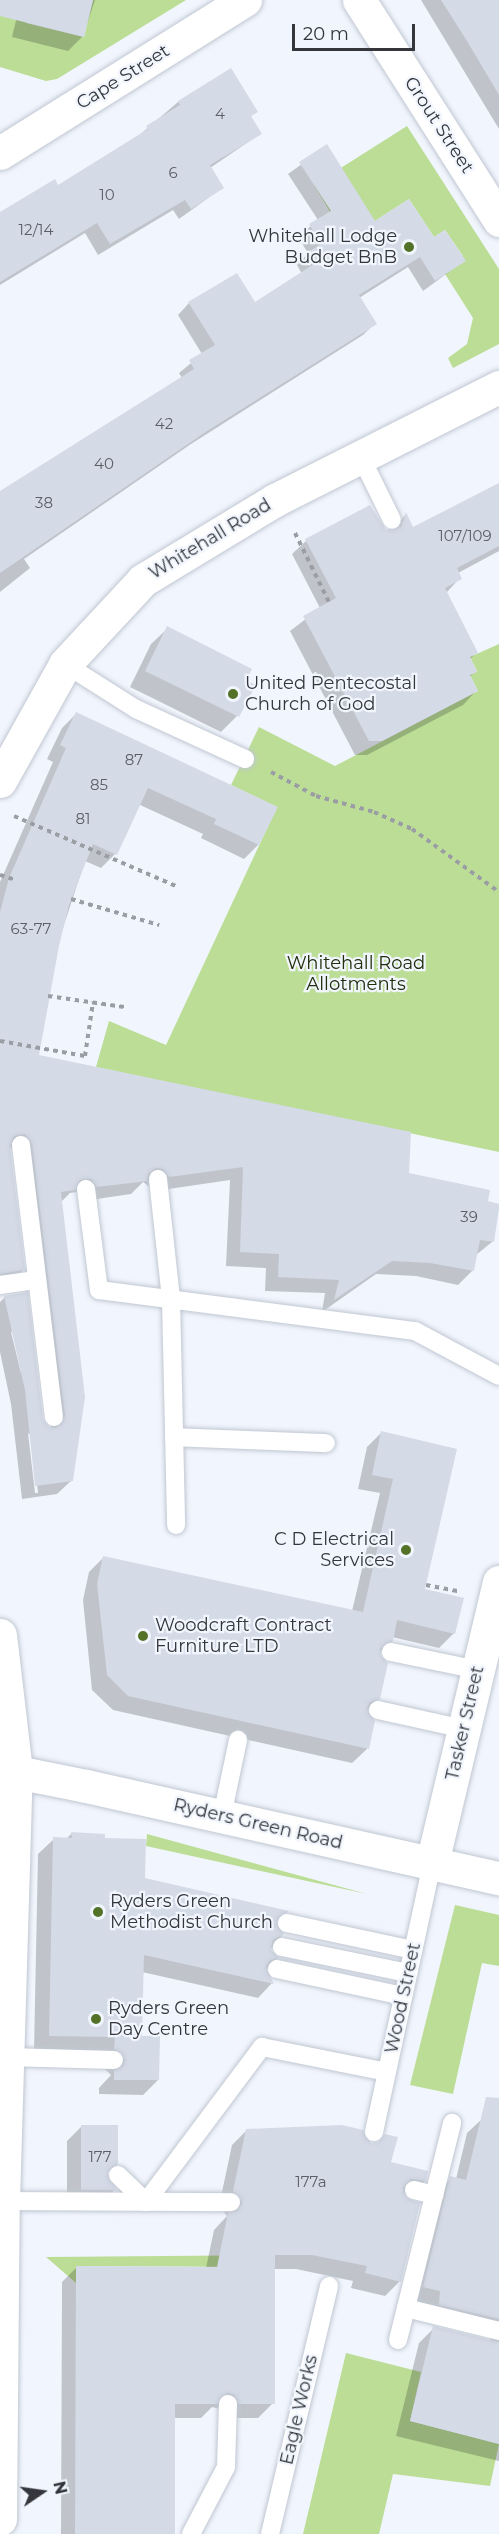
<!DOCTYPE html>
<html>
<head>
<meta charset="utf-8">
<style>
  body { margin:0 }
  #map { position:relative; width:499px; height:2534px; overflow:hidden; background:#f1f5fd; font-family:Montserrat,sans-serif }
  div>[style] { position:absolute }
  .green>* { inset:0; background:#bbdd96 }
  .shadow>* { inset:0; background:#0003 }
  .building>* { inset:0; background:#d4dae6 }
  .path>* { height:4px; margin-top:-2px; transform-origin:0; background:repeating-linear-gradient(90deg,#9a9da4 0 4.5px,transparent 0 9px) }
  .roads { filter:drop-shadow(0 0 2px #c0c7d2) drop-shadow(0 0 2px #c0c7d2) }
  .service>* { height:18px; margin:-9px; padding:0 9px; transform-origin:9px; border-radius:9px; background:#fff }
  .minor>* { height:33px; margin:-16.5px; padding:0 16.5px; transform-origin:16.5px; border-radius:16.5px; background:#fff }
  .tertiary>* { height:33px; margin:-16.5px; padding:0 16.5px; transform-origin:16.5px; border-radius:16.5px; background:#fff }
  .secondary>* { height:33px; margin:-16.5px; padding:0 16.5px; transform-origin:16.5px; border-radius:16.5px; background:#fff }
  .dots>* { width:16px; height:16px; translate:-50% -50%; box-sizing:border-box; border:3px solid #f1f5fd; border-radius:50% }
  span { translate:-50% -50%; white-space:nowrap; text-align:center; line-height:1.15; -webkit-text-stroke:4.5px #f1f5fd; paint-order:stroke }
  .number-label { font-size:15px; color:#5c5f66 }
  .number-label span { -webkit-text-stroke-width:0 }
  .street-label { font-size:18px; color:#34363b }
  .poi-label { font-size:18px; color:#34363b }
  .right { translate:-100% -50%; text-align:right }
  .left { translate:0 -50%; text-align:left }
  .park-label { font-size:18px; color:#202f0c }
  .north { position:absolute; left:12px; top:2462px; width:60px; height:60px; -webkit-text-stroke:4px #f1f5fd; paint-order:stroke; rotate:77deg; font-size:16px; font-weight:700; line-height:24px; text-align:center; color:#34363b }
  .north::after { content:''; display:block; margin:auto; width:21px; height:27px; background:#34363b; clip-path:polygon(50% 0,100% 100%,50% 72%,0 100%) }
  .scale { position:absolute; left:292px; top:24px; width:123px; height:27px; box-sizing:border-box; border:3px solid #34363b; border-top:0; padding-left:8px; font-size:18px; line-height:21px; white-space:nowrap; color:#34363b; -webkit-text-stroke:4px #f1f5fd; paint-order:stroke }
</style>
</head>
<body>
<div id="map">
  <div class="green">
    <div style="clip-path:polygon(0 0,31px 0,26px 23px,84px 37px,93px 0,186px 0,57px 79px,46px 81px,0 67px)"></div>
    <div style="clip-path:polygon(407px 126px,499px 269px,499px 344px,453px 368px,448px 358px,467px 344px,473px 318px,445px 274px,463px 256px,445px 230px,434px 237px,409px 199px,375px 221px,338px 225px,314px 185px)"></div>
    <div style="clip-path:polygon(499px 644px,499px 1152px,96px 1067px,109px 1021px,166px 1045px,277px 807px,231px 785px,259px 727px,335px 766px,478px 691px,470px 675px,477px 671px,470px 657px)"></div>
    <div style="clip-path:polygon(147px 1834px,367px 1894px,146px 1846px)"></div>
    <div style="clip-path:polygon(455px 1905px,499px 1915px,499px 1966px,482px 1963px,453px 2094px,410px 2085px)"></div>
    <div style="clip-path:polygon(275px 2255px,275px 2267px,77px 2266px,76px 2283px,46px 2257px)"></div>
    <div style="clip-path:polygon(346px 2353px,421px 2372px,410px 2421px,499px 2444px,490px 2486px,393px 2474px,379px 2534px,303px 2534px)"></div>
  </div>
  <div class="shadow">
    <div style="clip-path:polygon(21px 0,95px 0,83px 36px,68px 51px,12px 37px)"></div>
    <div style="clip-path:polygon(421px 0,499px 0,499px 129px)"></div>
    <div style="clip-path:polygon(178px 102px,256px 111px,250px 117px,260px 134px,210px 168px,222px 188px,179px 219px,173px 210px,98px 255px,85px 233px,0 285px,0 214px,58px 187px,136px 138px)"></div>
    <div style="clip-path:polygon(327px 146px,374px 223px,433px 239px,464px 261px,423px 291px,408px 267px,359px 298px,375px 323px,363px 335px,191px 444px,24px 559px,30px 568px,0 592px,0 493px,182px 378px,179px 373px,202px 354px,178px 315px,189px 303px,254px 304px,302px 274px,297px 265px,308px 253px,298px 237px,318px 220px,288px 174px)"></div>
    <div style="clip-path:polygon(499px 485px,499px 551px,458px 573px,460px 578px,446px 593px,477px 652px,469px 660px,475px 671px,470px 677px,476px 691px,463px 705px,367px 755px,355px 755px,290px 631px,320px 608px,292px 554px,306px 541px,380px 527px,391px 532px,405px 515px,412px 529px)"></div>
    <div style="clip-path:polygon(168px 628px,244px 681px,237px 716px,221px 732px,130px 687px,151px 644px)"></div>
    <div style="clip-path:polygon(evenodd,76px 714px,276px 807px,258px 845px,244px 859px,201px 838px,203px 834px,138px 804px,115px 854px,101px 868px,85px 861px,57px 946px,38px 1056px,498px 1205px,492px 1242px,476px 1255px,472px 1271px,458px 1285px,416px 1276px,376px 1274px,322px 1312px,325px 1293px,265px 1291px,266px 1268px,226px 1266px,230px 1180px,155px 1191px,143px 1182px,131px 1194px,83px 1201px,77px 1192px,70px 1193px,60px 1203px,72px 1480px,57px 1494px,22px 1499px,11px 1404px,0 1352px,0 1302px,5px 1297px,42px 1420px,51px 1429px,19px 1158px,8px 1145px,23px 1270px,9px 1284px,0 1285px,0 882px,53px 762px,47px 759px,62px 728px,76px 714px,14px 1331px,21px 1365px,21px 1373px,11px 1332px,14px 1331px,76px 714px,28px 1433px,32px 1436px,38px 1493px,35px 1493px,28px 1433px)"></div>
    <div style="clip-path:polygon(381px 1433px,424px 1591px,454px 1633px,439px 1648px,392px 1637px,379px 1653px,379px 1698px,367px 1710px,373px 1721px,367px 1749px,352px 1763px,113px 1710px,92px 1690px,83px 1600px,89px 1572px,103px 1558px,352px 1611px,380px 1493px,358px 1489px,367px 1447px)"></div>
    <div style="clip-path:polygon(72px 1833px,103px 1840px,144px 1880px,286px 1911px,275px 1923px,283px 1934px,270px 1950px,277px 1958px,266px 1970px,272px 1983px,258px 1998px,142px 1972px,141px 2037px,158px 2080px,143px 2095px,99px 2094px,99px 2088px,111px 2075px,100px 2064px,34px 2050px,38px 1854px,54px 1839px,66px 1839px)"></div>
    <div style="clip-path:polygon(482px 2119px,499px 2123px,499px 2461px,396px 2436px,419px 2343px,434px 2328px,492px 2342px,488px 2335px,409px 2301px,436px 2193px,451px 2178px,456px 2179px,467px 2133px)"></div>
    <div style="clip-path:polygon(81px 2127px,117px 2163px,106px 2174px,115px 2189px,101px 2204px,67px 2204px,67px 2141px)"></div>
    <div style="clip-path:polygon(247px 2130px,370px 2144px,389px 2163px,425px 2181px,410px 2195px,404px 2194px,400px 2281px,385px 2296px,351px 2288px,353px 2281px,296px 2269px,274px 2269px,273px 2403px,258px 2418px,225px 2418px,220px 2409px,212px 2407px,201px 2418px,174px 2418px,174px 2534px,61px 2534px,62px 2282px,77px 2267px,206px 2268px,214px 2230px,227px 2216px,219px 2206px,232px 2145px)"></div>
  </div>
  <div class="building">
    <div style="clip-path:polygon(0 0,93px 0,84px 37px,0 16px)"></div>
    <div style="clip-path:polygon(441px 0,499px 0,499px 95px,467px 41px)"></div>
    <div style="clip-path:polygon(231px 68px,258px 112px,251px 116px,262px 134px,210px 165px,224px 188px,191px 209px,185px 200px,110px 244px,97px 223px,0 282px,0 212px,55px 179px,58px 185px,148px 129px,146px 126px,180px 105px,178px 101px)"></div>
    <div style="clip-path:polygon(327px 144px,375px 221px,409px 199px,434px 237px,445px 230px,466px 261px,435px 281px,420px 257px,359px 295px,377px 324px,204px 433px,0 573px,0 491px,194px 369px,189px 360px,215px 345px,188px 302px,237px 273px,255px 302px,314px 264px,307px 253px,321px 244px,309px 224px,331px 211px,299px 162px)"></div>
    <div style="clip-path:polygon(499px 483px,499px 546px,457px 568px,462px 579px,445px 588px,478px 653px,470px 657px,477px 672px,470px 675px,478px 691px,382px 741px,369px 741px,303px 616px,336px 598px,305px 539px,370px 505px,386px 530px,401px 527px,406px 512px,413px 527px)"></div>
    <div style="clip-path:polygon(167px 626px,252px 669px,246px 680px,256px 685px,239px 717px,145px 671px)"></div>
    <div style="clip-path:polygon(76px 712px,278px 807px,259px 845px,214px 824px,216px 819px,148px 788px,117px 855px,93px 844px,69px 905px,59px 946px,39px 1055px,411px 1132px,409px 1173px,490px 1190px,488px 1201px,499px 1204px,499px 1209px,494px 1242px,480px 1240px,474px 1271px,430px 1263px,392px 1261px,334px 1300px,339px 1280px,278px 1277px,279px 1254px,240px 1252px,243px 1167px,169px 1177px,163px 1169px,156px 1168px,148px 1174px,147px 1181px,97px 1187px,91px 1179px,80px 1180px,75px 1190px,61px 1192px,85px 1397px,73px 1481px,35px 1486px,25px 1390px,4px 1296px,28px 1292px,43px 1419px,49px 1427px,56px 1428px,65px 1416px,32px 1144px,25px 1134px,14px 1136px,10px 1146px,25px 1270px,0 1274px,0 912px,9px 878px,66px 748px,60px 745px)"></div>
    <div style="clip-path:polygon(381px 1431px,457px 1449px,425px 1589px,464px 1598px,455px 1634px,397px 1620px,393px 1641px,380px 1649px,381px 1656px,388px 1663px,380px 1699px,370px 1702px,367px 1708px,375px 1721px,369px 1749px,128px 1696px,107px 1675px,97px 1584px,103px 1556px,363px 1612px,393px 1479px,372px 1475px)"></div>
    <div style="clip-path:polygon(71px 1832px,105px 1834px,105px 1838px,146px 1839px,145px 1878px,289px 1911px,276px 1921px,284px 1934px,273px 1940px,271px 1950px,279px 1958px,269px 1961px,266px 1967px,274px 1984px,144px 1955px,142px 2036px,160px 2036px,159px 2080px,114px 2080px,114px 2071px,123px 2066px,125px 2060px,114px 2049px,115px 2037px,49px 2036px,53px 1837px,72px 1838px)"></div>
    <div style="clip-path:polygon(486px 2097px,499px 2098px,499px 2319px,439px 2305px,440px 2291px,423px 2287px,450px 2176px,466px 2180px)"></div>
    <div style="clip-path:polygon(81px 2125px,118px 2125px,118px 2164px,107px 2173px,117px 2190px,81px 2190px)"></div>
    <div style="clip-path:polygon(342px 2125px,363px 2130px,371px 2143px,378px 2142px,385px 2134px,398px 2137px,391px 2162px,428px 2171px,426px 2181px,411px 2179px,403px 2188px,407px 2198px,420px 2203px,401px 2282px,365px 2273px,367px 2266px,312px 2255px,275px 2255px,275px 2404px,239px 2404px,234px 2395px,228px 2393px,217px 2404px,175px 2404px,175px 2534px,75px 2534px,76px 2266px,217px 2267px,228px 2213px,237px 2211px,242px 2203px,233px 2191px,246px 2129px)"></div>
    <div style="clip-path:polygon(433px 2326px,499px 2342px,499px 2444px,410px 2421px)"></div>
  </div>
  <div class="path">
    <div style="left:295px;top:533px;width:77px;rotate:63.8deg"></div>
    <div style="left:271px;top:772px;width:51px;rotate:28.1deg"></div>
    <div style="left:316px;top:796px;width:60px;rotate:15.4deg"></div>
    <div style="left:374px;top:812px;width:42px;rotate:24.1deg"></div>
    <div style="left:412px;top:829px;width:107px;rotate:35.9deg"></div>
    <div style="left:14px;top:816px;width:176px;rotate:23.4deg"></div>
    <div style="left:0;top:875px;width:16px;rotate:18deg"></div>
    <div style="left:71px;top:899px;width:92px;rotate:16.5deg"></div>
    <div style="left:48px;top:996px;width:77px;rotate:8.2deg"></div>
    <div style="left:0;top:1041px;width:86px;rotate:10deg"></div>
    <div style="left:85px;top:1056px;width:55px;rotate:-81.6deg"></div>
    <div style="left:426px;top:1585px;width:33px;rotate:11deg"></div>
  </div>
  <div class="roads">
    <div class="service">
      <div style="left:361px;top:457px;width:70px;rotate:63.8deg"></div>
      <div style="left:65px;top:664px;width:84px;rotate:32.4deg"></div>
      <div style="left:136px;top:709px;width:120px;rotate:24.6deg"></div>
      <div style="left:21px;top:1145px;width:274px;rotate:83.1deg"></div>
      <div style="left:158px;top:1179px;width:121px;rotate:83.8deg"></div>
      <div style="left:171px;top:1299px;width:226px;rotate:88.7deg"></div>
      <div style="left:86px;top:1189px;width:102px;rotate:82.7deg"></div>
      <div style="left:99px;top:1290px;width:319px;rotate:7.4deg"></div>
      <div style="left:415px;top:1331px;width:95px;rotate:28.2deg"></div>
      <div style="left:0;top:1285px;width:35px;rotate:-8deg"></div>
      <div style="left:174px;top:1437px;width:152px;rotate:2.3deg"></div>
      <div style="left:391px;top:1652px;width:89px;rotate:11.7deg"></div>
      <div style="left:378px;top:1710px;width:88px;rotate:12.5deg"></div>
      <div style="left:222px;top:1816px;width:78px;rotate:-78.1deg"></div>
      <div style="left:287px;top:1923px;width:129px;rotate:12.1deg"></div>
      <div style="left:282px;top:1947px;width:129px;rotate:11.7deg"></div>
      <div style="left:277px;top:1969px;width:129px;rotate:12.1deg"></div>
      <div style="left:7px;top:2057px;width:107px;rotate:1.6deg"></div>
      <div style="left:374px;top:2132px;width:275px;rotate:-77.8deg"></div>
      <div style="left:118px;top:2175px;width:39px;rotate:44deg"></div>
      <div style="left:146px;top:2202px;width:194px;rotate:-53.2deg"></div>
      <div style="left:262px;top:2047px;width:127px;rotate:11.3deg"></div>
      <div style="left:414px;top:2190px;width:21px;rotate:14deg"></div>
      <div style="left:3px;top:2201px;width:228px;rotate:0.3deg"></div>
      <div style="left:406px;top:2308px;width:96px;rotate:13.9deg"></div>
      <div style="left:398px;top:2340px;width:224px;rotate:-76deg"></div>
      <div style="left:191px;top:2534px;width:76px;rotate:-62.4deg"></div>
      <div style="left:226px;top:2467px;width:63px;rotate:-88.2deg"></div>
      <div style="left:270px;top:2534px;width:255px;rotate:-76.6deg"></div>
    </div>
    <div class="minor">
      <div style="left:359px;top:0;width:261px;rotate:57.5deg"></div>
      <div style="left:0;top:153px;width:289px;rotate:-32deg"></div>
      <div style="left:432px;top:1863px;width:289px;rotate:-76.6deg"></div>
    </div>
    <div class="tertiary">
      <div style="left:0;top:2519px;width:318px;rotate:-89.5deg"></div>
      <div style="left:3px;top:2201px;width:429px;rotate:-88.3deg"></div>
    </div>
    <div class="secondary">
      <div style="left:0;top:781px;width:134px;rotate:-60.9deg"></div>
      <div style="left:65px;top:664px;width:115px;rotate:-47.1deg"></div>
      <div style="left:143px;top:580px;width:154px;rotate:-31.2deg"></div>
      <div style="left:275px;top:500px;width:251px;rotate:-26.8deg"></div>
      <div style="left:0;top:1635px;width:138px;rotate:83.3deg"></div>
      <div style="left:0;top:1773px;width:16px;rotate:-4deg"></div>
      <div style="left:16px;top:1772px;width:71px;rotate:11.3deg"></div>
      <div style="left:86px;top:1786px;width:423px;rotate:12.6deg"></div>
    </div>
  </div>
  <div class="dots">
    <div style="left:409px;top:247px;background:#537228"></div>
    <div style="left:233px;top:694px;background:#537228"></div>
    <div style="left:406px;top:1550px;background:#537228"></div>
    <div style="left:143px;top:1636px;background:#537228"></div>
    <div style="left:98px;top:1912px;background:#537228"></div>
    <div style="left:96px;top:2019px;background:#537228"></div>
  </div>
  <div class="number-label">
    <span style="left:220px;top:114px">4</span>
    <span style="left:173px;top:173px">6</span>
    <span style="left:107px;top:195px">10</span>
    <span style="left:36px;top:230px">12/14</span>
    <span style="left:164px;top:424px">42</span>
    <span style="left:104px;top:464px">40</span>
    <span style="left:44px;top:503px">38</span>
    <span style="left:465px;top:536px">107/109</span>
    <span style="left:134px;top:760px">87</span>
    <span style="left:99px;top:785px">85</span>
    <span style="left:83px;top:819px">81</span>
    <span style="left:31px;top:929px">63-77</span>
    <span style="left:469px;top:1217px">39</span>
    <span style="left:100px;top:2157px">177</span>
    <span style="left:311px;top:2182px">177a</span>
  </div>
  <div class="street-label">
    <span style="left:123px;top:77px;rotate:-32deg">Cape Street</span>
    <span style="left:439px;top:125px;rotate:57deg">Grout Street</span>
    <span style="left:210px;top:539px;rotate:-31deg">Whitehall Road</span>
    <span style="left:465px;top:1723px;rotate:-77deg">Tasker Street</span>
    <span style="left:258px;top:1824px;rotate:13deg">Ryders Green Road</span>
    <span style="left:403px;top:1998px;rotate:-78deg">Wood Street</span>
    <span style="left:299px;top:2410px;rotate:-77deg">Eagle Works</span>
  </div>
  <div class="poi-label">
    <span class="right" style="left:397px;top:247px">Whitehall Lodge<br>Budget BnB</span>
    <span class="left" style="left:245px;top:694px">United Pentecostal<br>Church of God</span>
    <span class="right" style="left:394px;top:1550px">C D Electrical<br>Services</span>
    <span class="left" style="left:155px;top:1636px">Woodcraft Contract<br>Furniture LTD</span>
    <span class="left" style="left:110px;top:1912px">Ryders Green<br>Methodist Church</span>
    <span class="left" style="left:108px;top:2019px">Ryders Green<br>Day Centre</span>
  </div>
  <div class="park-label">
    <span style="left:356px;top:974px">Whitehall Road<br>Allotments</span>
  </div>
  <div class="north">N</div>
  <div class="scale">20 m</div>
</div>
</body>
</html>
